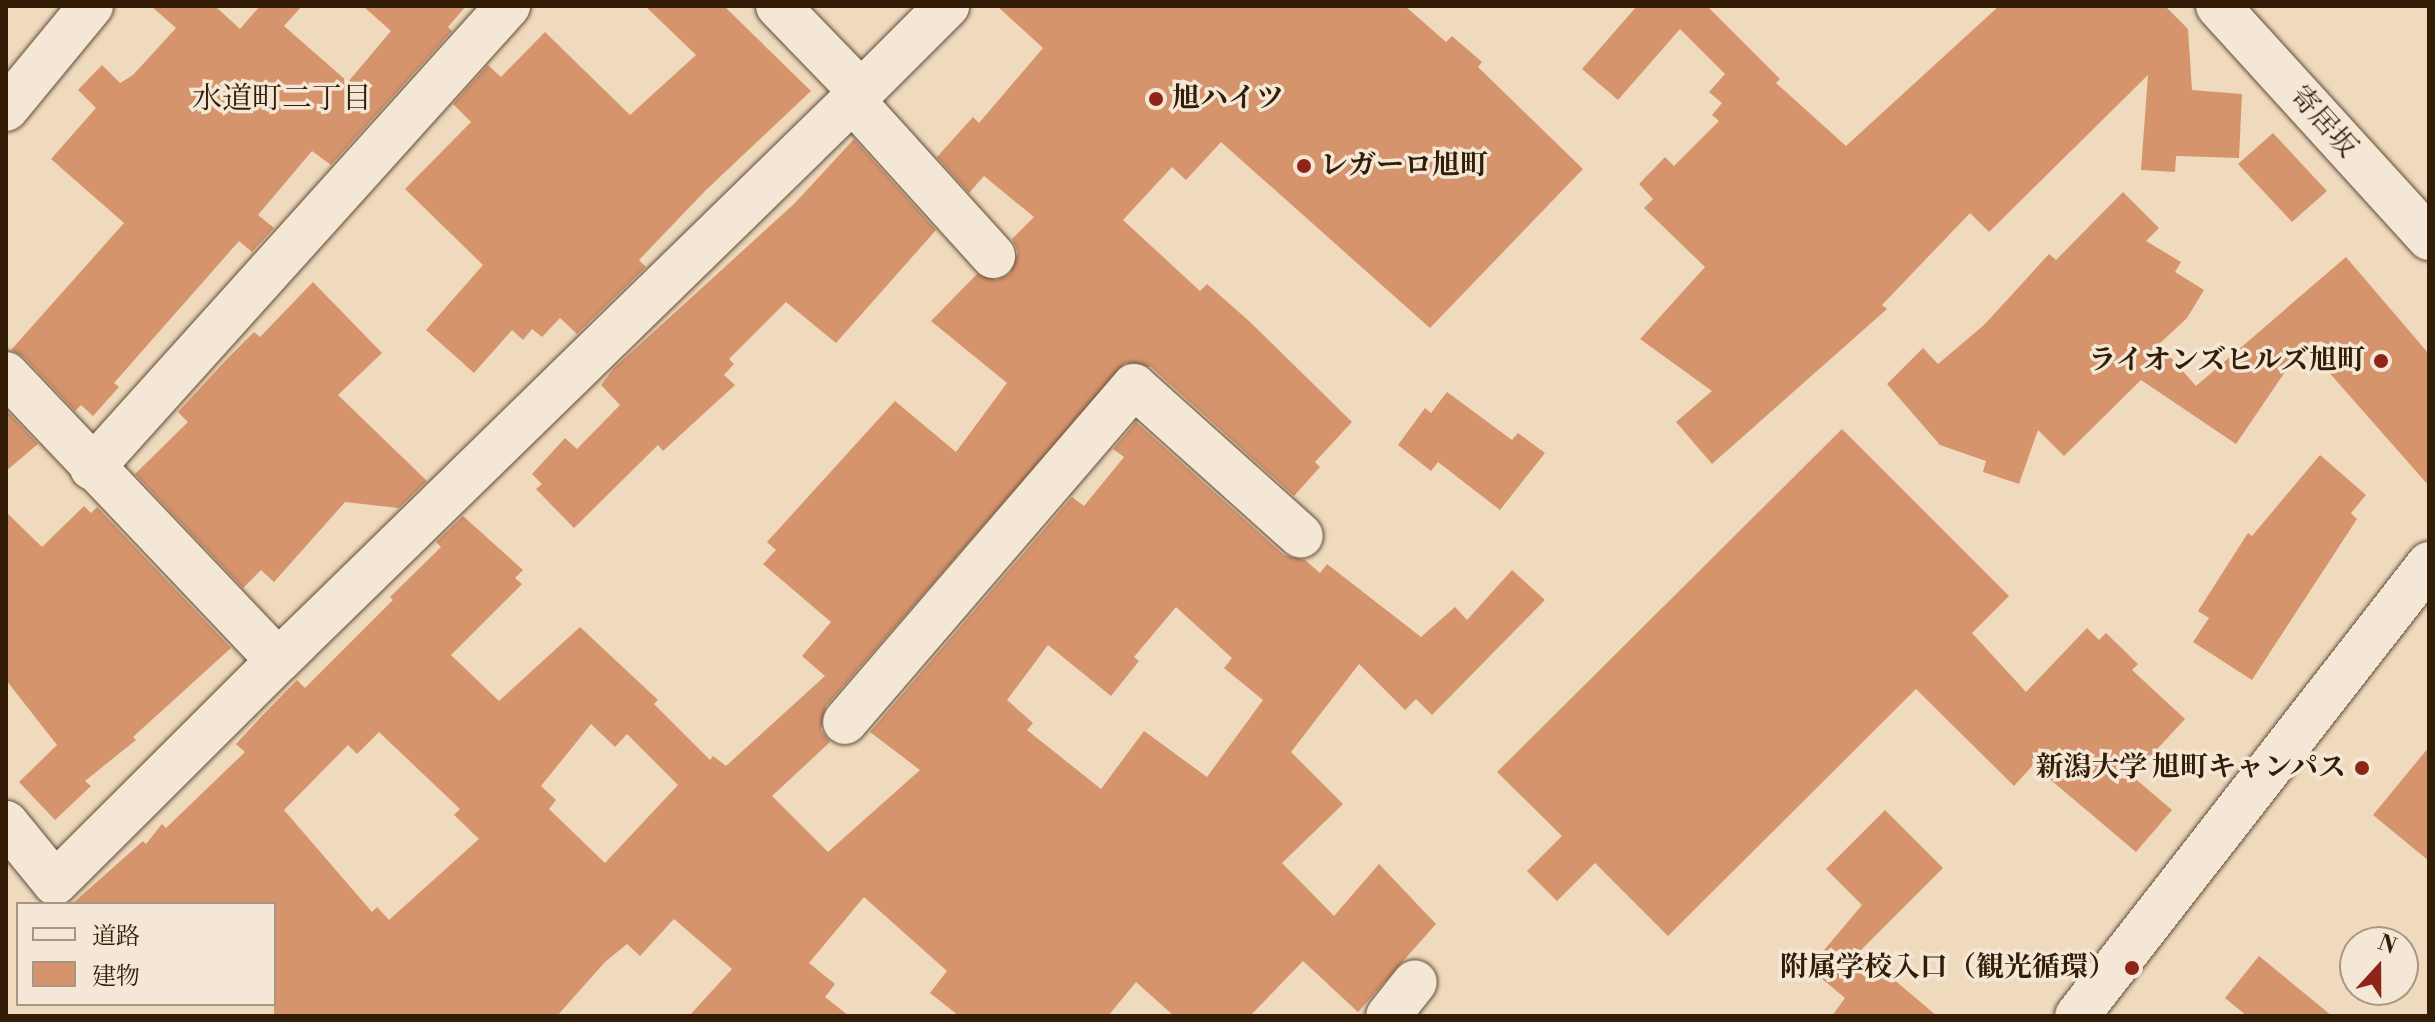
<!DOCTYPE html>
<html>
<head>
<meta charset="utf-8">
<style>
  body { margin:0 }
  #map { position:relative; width:2435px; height:1022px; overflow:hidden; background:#efdabe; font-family:"Libre Bodoni","Noto Serif JP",serif }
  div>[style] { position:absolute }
  .building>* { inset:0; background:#d6946d }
  .roads { filter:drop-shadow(0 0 2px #624c35) drop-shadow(0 0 2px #624c35) }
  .minor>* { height:44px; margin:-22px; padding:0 22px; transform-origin:22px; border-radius:22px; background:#f5e7d5 }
  .dots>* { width:22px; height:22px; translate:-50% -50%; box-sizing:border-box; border:4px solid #f5e7d5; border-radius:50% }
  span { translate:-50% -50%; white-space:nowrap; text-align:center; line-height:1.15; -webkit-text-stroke:7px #f5e7d5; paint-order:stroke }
  .poi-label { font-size:28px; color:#331d07; font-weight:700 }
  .left { translate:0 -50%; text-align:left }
  .right { translate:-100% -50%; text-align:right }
  .street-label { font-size:28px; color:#331d07 }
  .neighbourhood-label { font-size:30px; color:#331d07 }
  .frame { position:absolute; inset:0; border:8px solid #331d07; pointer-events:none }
  .legend { position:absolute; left:16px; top:902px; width:260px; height:104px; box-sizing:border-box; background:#f5e7d5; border:2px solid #a79683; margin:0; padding:10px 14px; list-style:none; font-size:24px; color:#331d07 }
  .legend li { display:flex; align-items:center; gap:16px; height:40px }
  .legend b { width:40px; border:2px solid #a79683 }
  .north { position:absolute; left:2339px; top:926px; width:80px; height:80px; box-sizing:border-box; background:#f5e7d5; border:2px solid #a79683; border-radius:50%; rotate:21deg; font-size:22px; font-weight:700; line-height:32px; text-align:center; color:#331d07 }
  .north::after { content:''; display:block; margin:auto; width:28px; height:36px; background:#8f2418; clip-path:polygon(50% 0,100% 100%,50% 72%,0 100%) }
</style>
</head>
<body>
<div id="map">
  <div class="building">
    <div style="clip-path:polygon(151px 6px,215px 6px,240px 29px,260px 6px,302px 6px,284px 26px,348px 82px,391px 31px,363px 6px,466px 6px,448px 27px,452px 31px,331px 165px,312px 151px,258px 215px,274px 228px,252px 252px,239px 241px,114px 383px,119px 387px,93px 416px,81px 405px,75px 411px,24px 357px,11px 350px,124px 223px,51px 159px,96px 108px,78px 90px,102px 65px,120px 83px,133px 75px,176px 28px)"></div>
    <div style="clip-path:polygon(645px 6px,724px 6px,811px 91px,705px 191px,639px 260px,646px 267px,577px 334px,560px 318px,542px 337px,532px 329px,523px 340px,512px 330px,474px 373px,426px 330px,483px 265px,405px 189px,471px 122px,453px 104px,488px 65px,501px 77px,545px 32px,630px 115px,696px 55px)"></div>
    <div style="clip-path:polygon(evenodd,997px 6px,1405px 6px,1446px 42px,1452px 36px,1482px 62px,1478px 67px,1583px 169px,1430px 328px,1221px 142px,1186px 180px,1172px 167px,1123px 220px,1200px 291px,1207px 284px,1249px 321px,1352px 422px,1315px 462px,1320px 467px,1294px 496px,1151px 367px,1125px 363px,826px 706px,821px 730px,830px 742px,772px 796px,828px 852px,920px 770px,870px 732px,1072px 497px,1084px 506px,1124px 457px,1113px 449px,1136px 422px,1284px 555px,1305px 560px,1320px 573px,1327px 564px,1421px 637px,1455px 607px,1467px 620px,1512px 570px,1545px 600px,1432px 715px,1416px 699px,1405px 710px,1359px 664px,1291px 752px,1343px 804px,1282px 863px,1334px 916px,1379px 864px,1436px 924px,1358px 1012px,1303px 961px,1250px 1016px,1174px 1016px,1136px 982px,1108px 1016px,959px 1016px,930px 993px,947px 971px,864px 897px,809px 963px,835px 984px,825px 997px,849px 1016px,689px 1016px,732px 969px,674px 919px,640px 956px,627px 944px,605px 962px,557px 1016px,274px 1016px,274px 904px,72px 904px,143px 841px,146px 844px,162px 824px,166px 828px,245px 752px,236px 744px,259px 719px,297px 680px,305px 688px,393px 600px,390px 597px,441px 547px,436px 542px,463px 516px,523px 570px,515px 578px,522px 584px,451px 655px,499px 701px,580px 627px,658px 700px,654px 704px,710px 760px,713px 756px,726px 766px,825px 676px,802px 656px,831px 622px,763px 564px,776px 550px,767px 542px,895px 401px,956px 452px,1007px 383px,931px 321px,977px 274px,997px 280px,1010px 274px,1018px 252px,1012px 239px,1034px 217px,984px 176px,969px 193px,937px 157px,973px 117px,979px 123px,1043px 48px,997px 6px,1176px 607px,1232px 658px,1224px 668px,1263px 700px,1207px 777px,1144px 731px,1101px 789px,1027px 730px,1033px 723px,1007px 700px,1048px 645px,1111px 696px,1139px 661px,1134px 657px,1176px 607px,997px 6px,591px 724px,615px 747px,627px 734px,678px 785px,605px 863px,549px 809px,556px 800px,541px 786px,591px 724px,997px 6px,379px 732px,460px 809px,454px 815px,479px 839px,389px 920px,377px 907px,372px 912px,284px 810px,348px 745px,357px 754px,379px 732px)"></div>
    <div style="clip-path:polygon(1637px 6px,1707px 6px,1780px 79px,1776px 83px,1846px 146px,1999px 6px,2165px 6px,2188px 29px,2192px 90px,2242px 94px,2239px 158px,2176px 156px,2175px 172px,2141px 170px,2148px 75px,1989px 232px,1970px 213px,1882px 305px,1887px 309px,1712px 464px,1676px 422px,1712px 391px,1640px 339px,1705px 267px,1644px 208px,1653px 199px,1639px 184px,1665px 157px,1674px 166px,1719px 121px,1712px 115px,1722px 103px,1709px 92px,1725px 74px,1680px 29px,1618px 100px,1582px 69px)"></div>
    <div style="clip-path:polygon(2273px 133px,2327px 191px,2292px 222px,2238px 164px)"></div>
    <div style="clip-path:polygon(854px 139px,936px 230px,836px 343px,786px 302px,729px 359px,734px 364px,724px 375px,735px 385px,663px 451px,658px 445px,574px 528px,536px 489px,542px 484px,532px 474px,565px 438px,577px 449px,620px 405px,601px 385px,614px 368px,795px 203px)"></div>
    <div style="clip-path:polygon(2123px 192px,2159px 228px,2146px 241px,2181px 262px,2175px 272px,2204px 290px,2187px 318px,2159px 344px,2196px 386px,2346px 257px,2429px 354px,2429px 486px,2304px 344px,2236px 444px,2141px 380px,2064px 456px,2038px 430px,2019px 484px,1983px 472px,1986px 461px,1940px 445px,1887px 384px,1923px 348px,1938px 364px,1984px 325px,2049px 254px,2056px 260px)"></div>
    <div style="clip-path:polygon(313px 282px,382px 353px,338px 395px,427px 481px,399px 508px,345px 502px,274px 582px,261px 570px,243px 588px,135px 474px,188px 422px,178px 412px,227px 359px,254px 332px,260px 337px)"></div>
    <div style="clip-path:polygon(1447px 392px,1512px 440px,1518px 433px,1545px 453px,1500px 510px,1438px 462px,1431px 471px,1398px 445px,1425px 408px,1431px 413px)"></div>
    <div style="clip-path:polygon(6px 410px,38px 444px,6px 471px)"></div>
    <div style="clip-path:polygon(1842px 429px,2009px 596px,1972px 633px,2026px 692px,2087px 628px,2099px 640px,2106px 633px,2138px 664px,2132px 670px,2185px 719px,2132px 776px,2172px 810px,2136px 852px,2033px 765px,2014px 786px,1916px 689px,1668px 936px,1595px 863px,1557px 901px,1527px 871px,1562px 836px,1497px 772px)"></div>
    <div style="clip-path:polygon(2320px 455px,2366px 495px,2351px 513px,2357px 519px,2252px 680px,2193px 642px,2209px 618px,2198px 611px,2248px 533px,2252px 536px)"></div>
    <div style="clip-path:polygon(84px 506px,91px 513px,97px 507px,231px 648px,133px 737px,136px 740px,85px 781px,91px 786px,55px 820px,19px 782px,57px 745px,6px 680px,6px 512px,42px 547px)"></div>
    <div style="clip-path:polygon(2429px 747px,2429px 861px,2373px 815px)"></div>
    <div style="clip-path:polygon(1885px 810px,1943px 868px,1860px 951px,1937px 1016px,1832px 1016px,1845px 998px,1809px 968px,1862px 905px,1826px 869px)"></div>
    <div style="clip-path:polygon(2259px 956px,2332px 1016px,2247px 1016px,2225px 998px)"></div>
  </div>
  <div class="roads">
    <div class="minor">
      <div style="left:778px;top:6px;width:120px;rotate:46deg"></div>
      <div style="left:861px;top:92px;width:122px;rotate:-45deg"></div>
      <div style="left:2218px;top:6px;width:314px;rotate:47.7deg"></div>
      <div style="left:853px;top:101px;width:209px;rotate:47.9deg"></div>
      <div style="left:6px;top:109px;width:134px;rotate:-50.5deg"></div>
      <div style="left:6px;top:374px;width:395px;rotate:46.5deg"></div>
      <div style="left:278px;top:661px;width:815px;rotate:-44.3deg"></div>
      <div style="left:92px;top:468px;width:622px;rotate:-48deg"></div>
      <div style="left:845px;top:722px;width:443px;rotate:-49.3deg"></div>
      <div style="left:1134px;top:386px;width:224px;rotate:41.9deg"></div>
      <div style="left:6px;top:823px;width:77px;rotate:50.8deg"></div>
      <div style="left:55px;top:883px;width:315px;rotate:-44.9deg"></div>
      <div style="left:1388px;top:1016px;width:43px;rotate:-51.5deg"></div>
      <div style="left:2077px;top:1016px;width:573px;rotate:-52.09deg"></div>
    </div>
  </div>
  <div class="dots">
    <div style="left:1156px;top:99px;background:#8f2418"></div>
    <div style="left:1304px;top:166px;background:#8f2418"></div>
    <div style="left:2381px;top:361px;background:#8f2418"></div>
    <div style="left:2362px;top:768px;background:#8f2418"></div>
    <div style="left:2132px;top:968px;background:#8f2418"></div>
  </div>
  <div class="poi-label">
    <span class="left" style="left:1172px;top:99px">旭ハイツ</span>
    <span class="left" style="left:1320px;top:166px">レガーロ旭町</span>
    <span class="right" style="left:2365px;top:361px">ライオンズヒルズ旭町</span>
    <span class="right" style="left:2346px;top:768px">新潟大学 旭町キャンパス</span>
    <span class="right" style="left:2116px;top:968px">附属学校入口（観光循環）</span>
  </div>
  <div class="street-label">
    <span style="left:2323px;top:122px;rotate:48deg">寄居坂</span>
  </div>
  <div class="neighbourhood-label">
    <span style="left:282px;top:99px">水道町二丁目</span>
  </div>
  <div class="frame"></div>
  <ul class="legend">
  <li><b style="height:10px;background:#f5e7d5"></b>道路</li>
  <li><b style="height:22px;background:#d6946d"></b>建物</li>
  </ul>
  <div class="north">N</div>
</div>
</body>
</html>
